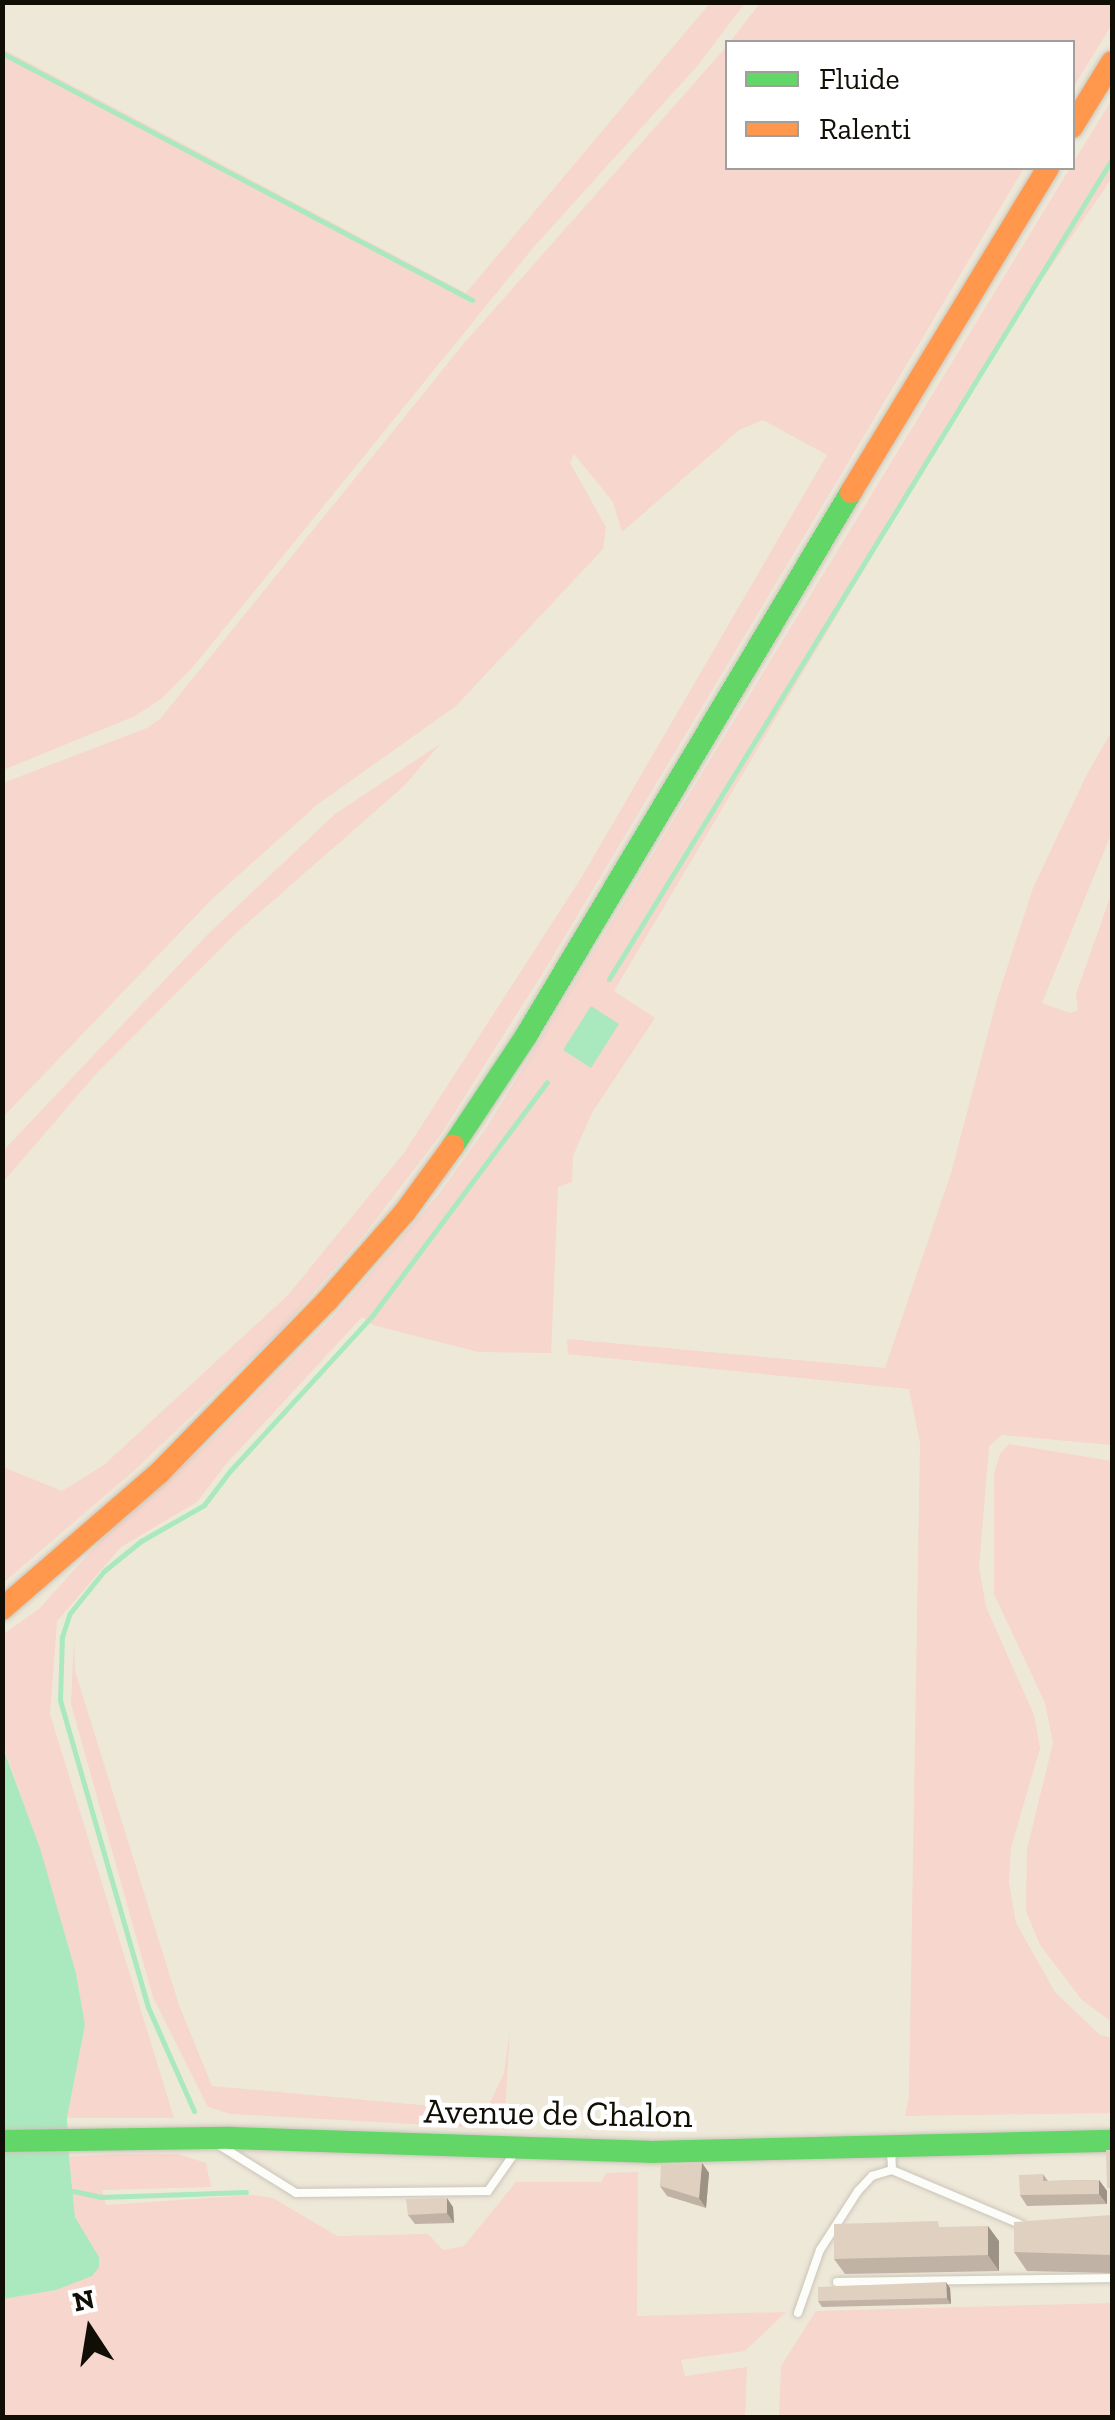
<!DOCTYPE html>
<html>
<head>
<meta charset="utf-8">
<style>
  body { margin:0 }
  #map { position:relative; width:1115px; height:2420px; overflow:hidden; background:#eee8d9; font-family:"Zilla Slab",serif }
  div>[style] { position:absolute }
  .green>* { inset:0; background:#f6d6cd }
  .water>* { inset:0; background:#aae9be }
  .stream>* { height:5px; margin:-2.5px; padding:0 2.5px; transform-origin:2.5px; border-radius:2.5px; background:#aae9be }
  .roads { filter:drop-shadow(0 0 2px #cac5b9) drop-shadow(0 0 2px #cac5b9) }
  .lane>* { height:8px; margin:-4px; padding:0 4px; transform-origin:4px; border-radius:4px; background:#fcfcf9 }
  .fast>* { height:22px; margin:-11px; padding:0 11px; transform-origin:11px; border-radius:11px; background:#63d668 }
  .slow>* { height:22px; margin:-11px; padding:0 11px; transform-origin:11px; border-radius:11px; background:#ff974d }
  .wall>* { inset:0; background:#c0b3a5 }
  .shaded-wall>* { inset:0; background:#9c9286 }
  .building>* { inset:0; background:#dfd0c0 }
  span { translate:-50% -50%; white-space:nowrap; text-align:center; line-height:1.15; -webkit-text-stroke:9px #fff; paint-order:stroke }
  .street-label { font-size:35px; color:#110e05 }
  .frame { position:absolute; inset:0; border:5px solid #110e05; pointer-events:none }
  .legend { position:absolute; left:725px; top:40px; width:350px; height:130px; box-sizing:border-box; background:#fff; border:2px solid #a09f9b; margin:0; padding:12px 18px; list-style:none; font-size:30px; color:#110e05 }
  .legend li { display:flex; align-items:center; gap:20px; height:50px }
  .legend b { width:50px; border:2px solid #a09f9b }
  .north { position:absolute; left:40px; top:2280px; width:100px; height:100px; -webkit-text-stroke:8px #fff; paint-order:stroke; rotate:348deg; font-size:28px; font-weight:700; line-height:40px; text-align:center; color:#110e05 }
  .north::after { content:''; display:block; margin:auto; width:35px; height:45px; background:#110e05; clip-path:polygon(50% 0,100% 100%,50% 72%,0 100%) }
</style>
</head>
<body>
<div id="map">
  <div class="green">
    <div style="clip-path:polygon(710px 3px,745px 3px,698px 65px,533px 248px,192px 668px,161px 699px,135px 716px,3px 770px,3px 49px,466px 293px)"></div>
    <div style="clip-path:polygon(760px 3px,1112px 3px,1112px 24px,1073px 88px,1072px 42px,730px 42px)"></div>
    <div style="clip-path:polygon(727px 46px,728px 168px,1024px 168px,546px 968px,441px 1134px,364px 1235px,280px 1331px,136px 1469px,3px 1583px,3px 1467px,62px 1491px,104px 1465px,288px 1295px,404px 1153px,583px 875px,827px 455px,763px 420px,739px 430px,622px 532px,613px 502px,574px 454px,570px 463px,606px 527px,603px 549px,456px 706px,318px 804px,212px 899px,3px 1117px,3px 783px,147px 728px,160px 719px,466px 341px)"></div>
    <div style="clip-path:polygon(1112px 99px,1112px 178px,999px 342px,614px 991px,655px 1018px,593px 1111px,573px 1156px,572px 1182px,558px 1187px,551px 1353px,478px 1352px,373px 1325px,362px 1317px,226px 1464px,197px 1502px,121px 1547px,57px 1621px,50px 1714px,174px 2118px,67px 2118px,85px 2025px,76px 1973px,40px 1849px,3px 1745px,2px 1635px,39px 1609px,103px 1538px,217px 1435px,335px 1315px,439px 1194px,487px 1127px)"></div>
    <div style="clip-path:polygon(1112px 731px,1112px 832px,1042px 1003px,1070px 1013px,1078px 1010px,1076px 994px,1112px 892px,1112px 1445px,1002px 1435px,989px 1446px,979px 1567px,986px 1607px,1034px 1715px,1040px 1748px,1011px 1848px,1009px 1882px,1016px 1923px,1055px 1992px,1100px 2035px,1112px 2038px,1112px 2113px,905px 2116px,909px 2096px,920px 1443px,909px 1389px,568px 1354px,567px 1339px,885px 1368px,951px 1173px,997px 999px,1033px 888px,1087px 774px)"></div>
    <div style="clip-path:polygon(440px 744px,404px 786px,236px 933px,96px 1074px,3px 1182px,3px 1151px,209px 933px,335px 814px)"></div>
    <div style="clip-path:polygon(1009px 1444px,1112px 1461px,1112px 2022px,1082px 2000px,1040px 1945px,1026px 1911px,1027px 1849px,1053px 1743px,1045px 1703px,994px 1594px,994px 1474px,1000px 1454px)"></div>
    <div style="clip-path:polygon(74px 1638px,75px 1671px,179px 2005px,212px 2086px,486px 2111px,504px 2073px,510px 2030px,504px 2129px,231px 2114px,208px 2107px,153px 1997px,71px 1704px)"></div>
    <div style="clip-path:polygon(110px 2154px,178px 2154px,206px 2163px,211px 2187px,102px 2190px,106px 2205px,253px 2195px,273px 2198px,337px 2236px,428px 2234px,443px 2250px,464px 2246px,516px 2182px,601px 2182px,606px 2173px,638px 2172px,637px 2316px,786px 2312px,745px 2351px,681px 2360px,685px 2376px,747px 2367px,745px 2417px,3px 2418px,3px 2299px,56px 2290px,99px 2257px,75px 2217px,69px 2157px)"></div>
    <div style="clip-path:polygon(1112px 2303px,1112px 2417px,779px 2417px,781px 2366px,816px 2311px)"></div>
  </div>
  <div class="water">
    <div style="clip-path:polygon(591px 1006px,619px 1024px,591px 1068px,563px 1050px)"></div>
    <div style="clip-path:polygon(2px 1745px,40px 1848px,76px 1973px,85px 2025px,67px 2118px,69px 2157px,75px 2217px,99px 2257px,99px 2267px,92px 2276px,56px 2290px,3px 2299px)"></div>
  </div>
  <div class="stream">
    <div style="left:2px;top:53px;width:531px;rotate:27.72deg"></div>
    <div style="left:609px;top:979px;width:962px;rotate:-58.47deg"></div>
    <div style="left:194px;top:2111px;width:114px;rotate:-113.9deg"></div>
    <div style="left:148px;top:2007px;width:319px;rotate:-106deg"></div>
    <div style="left:60px;top:1700px;width:63px;rotate:-88.2deg"></div>
    <div style="left:62px;top:1637px;width:25px;rotate:-72deg"></div>
    <div style="left:70px;top:1613px;width:54px;rotate:-51deg"></div>
    <div style="left:104px;top:1571px;width:48px;rotate:-39deg"></div>
    <div style="left:141px;top:1541px;width:73px;rotate:-29.7deg"></div>
    <div style="left:204px;top:1505px;width:43px;rotate:-52.6deg"></div>
    <div style="left:230px;top:1471px;width:210px;rotate:-47.5deg"></div>
    <div style="left:372px;top:1316px;width:292px;rotate:-53.2deg"></div>
    <div style="left:73px;top:2191px;width:29px;rotate:12deg"></div>
    <div style="left:101px;top:2197px;width:145px;rotate:-2deg"></div>
  </div>
  <div class="roads">
    <div class="lane">
      <div style="left:219px;top:2145px;width:91px;rotate:31.9deg"></div>
      <div style="left:296px;top:2193px;width:192px;rotate:-0.6deg"></div>
      <div style="left:488px;top:2191px;width:49px;rotate:-55deg"></div>
      <div style="left:891px;top:2150px;width:20px;rotate:87deg"></div>
      <div style="left:892px;top:2170px;width:141px;rotate:22.9deg"></div>
      <div style="left:837px;top:2282px;width:275px;rotate:-0.8deg"></div>
      <div style="left:798px;top:2313px;width:67px;rotate:-70.8deg"></div>
      <div style="left:820px;top:2250px;width:70px;rotate:-57.2deg"></div>
      <div style="left:858px;top:2191px;width:21px;rotate:-47deg"></div>
      <div style="left:872px;top:2176px;width:21px;rotate:-17deg"></div>
    </div>
    <div class="fast">
      <div style="left:453px;top:1146px;width:132px;rotate:-56.4deg"></div>
      <div style="left:526px;top:1036px;width:634px;rotate:-59.14deg"></div>
      <div style="left:2px;top:2141px;width:229px;rotate:-0.8deg"></div>
      <div style="left:231px;top:2138px;width:418px;rotate:1.9deg"></div>
      <div style="left:649px;top:2152px;width:463px;rotate:-1.4deg"></div>
    </div>
    <div class="slow">
      <div style="left:1072px;top:127px;width:76px;rotate:-58.4deg"></div>
      <div style="left:851px;top:492px;width:379px;rotate:-58.7deg"></div>
      <div style="left:2px;top:1609px;width:208px;rotate:-40.9deg"></div>
      <div style="left:159px;top:1473px;width:240px;rotate:-45.7deg"></div>
      <div style="left:327px;top:1301px;width:118px;rotate:-48.8deg"></div>
      <div style="left:405px;top:1212px;width:82px;rotate:-54deg"></div>
    </div>
  </div>
  <div class="wall">
    <div style="clip-path:polygon(702px 2163px,709px 2173px,706px 2208px,667px 2196px,660px 2186px)"></div>
    <div style="clip-path:polygon(1043px 2174px,1048px 2181px,1099px 2180px,1107px 2191px,1107px 2204px,1027px 2206px,1020px 2195px)"></div>
    <div style="clip-path:polygon(453px 2207px,454px 2223px,415px 2224px,408px 2215px)"></div>
    <div style="clip-path:polygon(1112px 2217px,1112px 2273px,1027px 2271px,1014px 2252px)"></div>
    <div style="clip-path:polygon(942px 2227px,999px 2241px,999px 2271px,845px 2274px,834px 2259px)"></div>
    <div style="clip-path:polygon(950px 2288px,951px 2304px,822px 2307px,818px 2301px)"></div>
  </div>
  <div class="shaded-wall">
    <div style="clip-path:polygon(702px 2163px,709px 2173px,706px 2208px,699px 2198px)"></div>
    <div style="clip-path:polygon(1099px 2180px,1107px 2191px,1107px 2204px,1099px 2194px)"></div>
    <div style="clip-path:polygon(447px 2198px,453px 2207px,454px 2223px,447px 2213px)"></div>
    <div style="clip-path:polygon(988px 2226px,999px 2241px,999px 2271px,988px 2255px)"></div>
    <div style="clip-path:polygon(946px 2282px,950px 2288px,951px 2304px,947px 2298px)"></div>
  </div>
  <div class="building">
    <div style="clip-path:polygon(1106px 2150px,1112px 2150px,1112px 2188px,1107px 2188px)"></div>
    <div style="clip-path:polygon(702px 2163px,699px 2198px,660px 2186px,661px 2164px)"></div>
    <div style="clip-path:polygon(1043px 2174px,1043px 2181px,1099px 2180px,1099px 2194px,1020px 2195px,1019px 2175px)"></div>
    <div style="clip-path:polygon(447px 2198px,447px 2213px,408px 2215px,406px 2199px)"></div>
    <div style="clip-path:polygon(1111px 2215px,1112px 2255px,1014px 2252px,1014px 2222px)"></div>
    <div style="clip-path:polygon(938px 2221px,939px 2227px,988px 2226px,988px 2255px,834px 2259px,834px 2224px)"></div>
    <div style="clip-path:polygon(946px 2282px,947px 2298px,818px 2301px,818px 2287px)"></div>
  </div>
  <div class="street-label">
    <span style="left:558px;top:2113px;rotate:1deg">Avenue de Chalon</span>
  </div>
  <div class="frame"></div>
  <ul class="legend">
  <li><b style="height:12px;background:#63d668"></b>Fluide</li>
  <li><b style="height:12px;background:#ff974d"></b>Ralenti</li>
  </ul>
  <div class="north">N</div>
</div>
</body>
</html>
